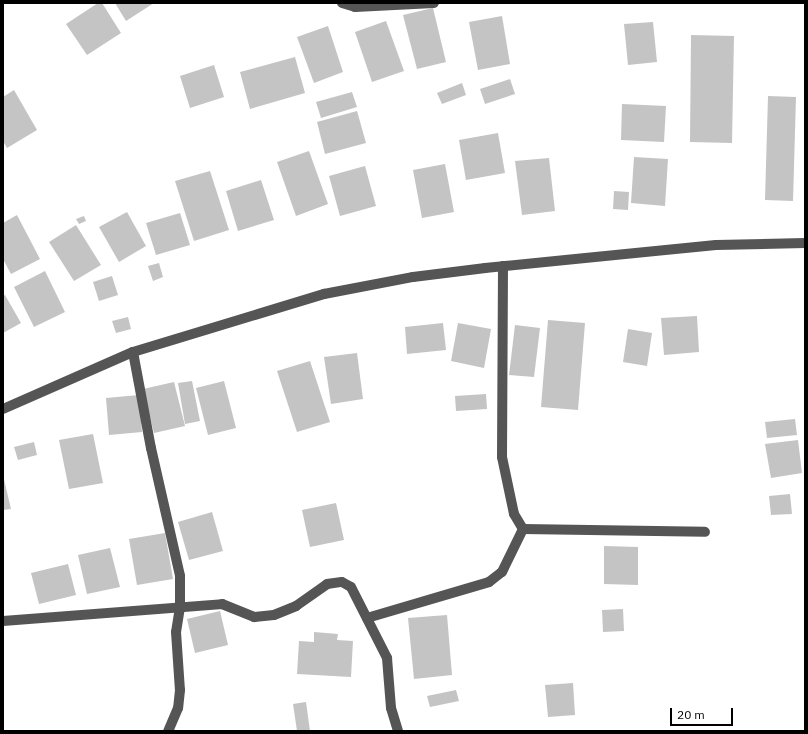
<!DOCTYPE html>
<html>
<head>
<meta charset="utf-8">
<style>
  body { margin:0 }
  #map { position:relative; width:808px; height:734px; overflow:hidden; background:#fff; font-family:"IBM Plex Sans",sans-serif }
  div>[style] { position:absolute }
  .building>* { inset:0; background:#c4c4c4 }
  .minor>* { height:10px; margin:-5px; padding:0 5px; transform-origin:5px; border-radius:5px; background:#555 }
  span { translate:-50% -50%; white-space:nowrap; text-align:center; line-height:1.15; -webkit-text-stroke:3.5px #fff; paint-order:stroke }
  .frame { position:absolute; inset:0; border:4px solid #000; pointer-events:none }
  .scale { position:absolute; left:670px; top:708px; width:63px; height:18px; box-sizing:border-box; border:2px solid #000; border-top:0; padding-left:5px; font-size:12px; line-height:14px; white-space:nowrap; color:#000; -webkit-text-stroke:3px #fff; paint-order:stroke }
</style>
</head>
<body>
<div id="map">
  <div class="building">
    <div style="clip-path:polygon(98px 3px,102px 3px,121px 33px,87px 55px,66px 24px)"></div>
    <div style="clip-path:polygon(115px 3px,154px 3px,126px 21px)"></div>
    <div style="clip-path:polygon(433px 8px,446px 62px,417px 69px,403px 15px)"></div>
    <div style="clip-path:polygon(502px 16px,510px 64px,478px 70px,469px 22px)"></div>
    <div style="clip-path:polygon(386px 21px,404px 71px,372px 82px,355px 32px)"></div>
    <div style="clip-path:polygon(653px 22px,657px 62px,628px 65px,624px 24px)"></div>
    <div style="clip-path:polygon(328px 26px,343px 72px,314px 83px,297px 37px)"></div>
    <div style="clip-path:polygon(691px 35px,734px 36px,732px 143px,690px 142px)"></div>
    <div style="clip-path:polygon(295px 57px,305px 93px,250px 109px,240px 72px)"></div>
    <div style="clip-path:polygon(214px 65px,224px 97px,190px 108px,180px 76px)"></div>
    <div style="clip-path:polygon(510px 79px,515px 94px,485px 104px,480px 89px)"></div>
    <div style="clip-path:polygon(462px 83px,466px 95px,442px 104px,437px 93px)"></div>
    <div style="clip-path:polygon(14px 90px,37px 130px,7px 148px,3px 141px,3px 97px)"></div>
    <div style="clip-path:polygon(352px 92px,357px 107px,321px 118px,316px 102px)"></div>
    <div style="clip-path:polygon(768px 96px,796px 97px,793px 201px,765px 200px)"></div>
    <div style="clip-path:polygon(622px 104px,666px 106px,664px 142px,621px 140px)"></div>
    <div style="clip-path:polygon(357px 111px,366px 143px,325px 154px,317px 122px)"></div>
    <div style="clip-path:polygon(498px 133px,505px 173px,466px 180px,459px 140px)"></div>
    <div style="clip-path:polygon(309px 151px,328px 204px,296px 216px,277px 162px)"></div>
    <div style="clip-path:polygon(634px 157px,668px 159px,665px 206px,631px 203px)"></div>
    <div style="clip-path:polygon(549px 158px,555px 211px,522px 215px,515px 161px)"></div>
    <div style="clip-path:polygon(445px 164px,454px 212px,422px 218px,413px 170px)"></div>
    <div style="clip-path:polygon(365px 166px,376px 206px,340px 216px,329px 176px)"></div>
    <div style="clip-path:polygon(210px 171px,229px 230px,194px 241px,175px 181px)"></div>
    <div style="clip-path:polygon(261px 180px,274px 220px,238px 231px,226px 191px)"></div>
    <div style="clip-path:polygon(614px 191px,629px 192px,628px 210px,613px 209px)"></div>
    <div style="clip-path:polygon(127px 212px,146px 246px,119px 262px,99px 227px)"></div>
    <div style="clip-path:polygon(180px 213px,190px 245px,156px 255px,146px 223px)"></div>
    <div style="clip-path:polygon(17px 215px,40px 259px,11px 274px,3px 259px,3px 223px)"></div>
    <div style="clip-path:polygon(84px 216px,86px 221px,79px 224px,76px 219px)"></div>
    <div style="clip-path:polygon(76px 225px,101px 265px,74px 281px,49px 242px)"></div>
    <div style="clip-path:polygon(159px 263px,163px 277px,153px 281px,148px 266px)"></div>
    <div style="clip-path:polygon(45px 271px,65px 312px,34px 327px,14px 287px)"></div>
    <div style="clip-path:polygon(112px 276px,118px 295px,99px 301px,93px 282px)"></div>
    <div style="clip-path:polygon(5px 295px,21px 323px,3px 333px,3px 296px)"></div>
    <div style="clip-path:polygon(697px 316px,699px 352px,664px 355px,661px 318px)"></div>
    <div style="clip-path:polygon(128px 317px,131px 329px,116px 333px,112px 321px)"></div>
    <div style="clip-path:polygon(548px 320px,585px 323px,578px 410px,541px 407px)"></div>
    <div style="clip-path:polygon(443px 323px,446px 350px,407px 354px,405px 327px)"></div>
    <div style="clip-path:polygon(458px 323px,491px 329px,484px 368px,451px 361px)"></div>
    <div style="clip-path:polygon(515px 325px,540px 328px,534px 377px,509px 375px)"></div>
    <div style="clip-path:polygon(628px 329px,652px 333px,647px 366px,623px 362px)"></div>
    <div style="clip-path:polygon(357px 353px,363px 399px,331px 404px,324px 357px)"></div>
    <div style="clip-path:polygon(310px 361px,330px 422px,297px 432px,277px 371px)"></div>
    <div style="clip-path:polygon(192px 381px,200px 421px,185px 424px,178px 383px)"></div>
    <div style="clip-path:polygon(224px 381px,236px 428px,208px 435px,196px 388px)"></div>
    <div style="clip-path:polygon(174px 382px,185px 426px,154px 433px,143px 389px)"></div>
    <div style="clip-path:polygon(486px 394px,487px 409px,456px 411px,455px 396px)"></div>
    <div style="clip-path:polygon(139px 395px,142px 432px,109px 435px,106px 398px)"></div>
    <div style="clip-path:polygon(795px 419px,797px 435px,767px 438px,765px 422px)"></div>
    <div style="clip-path:polygon(93px 434px,103px 483px,69px 489px,59px 440px)"></div>
    <div style="clip-path:polygon(798px 440px,802px 473px,771px 478px,765px 444px)"></div>
    <div style="clip-path:polygon(34px 442px,37px 455px,18px 460px,14px 447px)"></div>
    <div style="clip-path:polygon(3px 475px,11px 509px,3px 510px)"></div>
    <div style="clip-path:polygon(790px 494px,792px 514px,771px 515px,769px 496px)"></div>
    <div style="clip-path:polygon(336px 503px,344px 540px,310px 547px,302px 510px)"></div>
    <div style="clip-path:polygon(212px 512px,223px 551px,189px 560px,178px 522px)"></div>
    <div style="clip-path:polygon(165px 533px,173px 579px,137px 585px,129px 539px)"></div>
    <div style="clip-path:polygon(604px 546px,638px 547px,638px 585px,604px 584px)"></div>
    <div style="clip-path:polygon(110px 548px,120px 587px,87px 594px,78px 555px)"></div>
    <div style="clip-path:polygon(68px 564px,76px 595px,39px 604px,31px 573px)"></div>
    <div style="clip-path:polygon(623px 609px,624px 631px,603px 632px,602px 610px)"></div>
    <div style="clip-path:polygon(220px 611px,228px 645px,195px 653px,187px 619px)"></div>
    <div style="clip-path:polygon(447px 615px,452px 675px,414px 679px,408px 618px)"></div>
    <div style="clip-path:polygon(314px 632px,338px 634px,337px 640px,353px 641px,351px 677px,297px 674px,299px 641px,314px 642px)"></div>
    <div style="clip-path:polygon(573px 683px,575px 715px,548px 717px,545px 685px)"></div>
    <div style="clip-path:polygon(456px 690px,459px 701px,430px 707px,427px 696px)"></div>
    <div style="clip-path:polygon(306px 702px,310px 731px,297px 731px,293px 704px)"></div>
  </div>
  <div class="minor">
    <div style="left:342px;top:3px;width:14px;rotate:17deg"></div>
    <div style="left:355px;top:7px;width:79px;rotate:-2.9deg"></div>
    <div style="left:503px;top:266px;width:191px;rotate:90.3deg"></div>
    <div style="left:502px;top:457px;width:58px;rotate:78.1deg"></div>
    <div style="left:514px;top:514px;width:17px;rotate:59deg"></div>
    <div style="left:133px;top:352px;width:98px;rotate:79.4deg"></div>
    <div style="left:151px;top:448px;width:131px;rotate:77.2deg"></div>
    <div style="left:180px;top:576px;width:31px;rotate:90deg"></div>
    <div style="left:180px;top:607px;width:25px;rotate:99deg"></div>
    <div style="left:176px;top:632px;width:58px;rotate:86.1deg"></div>
    <div style="left:180px;top:690px;width:18px;rotate:96deg"></div>
    <div style="left:178px;top:708px;width:25px;rotate:113deg"></div>
    <div style="left:3px;top:409px;width:142px;rotate:-23.7deg"></div>
    <div style="left:133px;top:352px;width:200px;rotate:-16.9deg"></div>
    <div style="left:324px;top:294px;width:91px;rotate:-10.8deg"></div>
    <div style="left:413px;top:277px;width:73px;rotate:-7.1deg"></div>
    <div style="left:485px;top:268px;width:232px;rotate:-5.7deg"></div>
    <div style="left:716px;top:245px;width:89px;rotate:-1.3deg"></div>
    <div style="left:523px;top:529px;width:182px;rotate:0.9deg"></div>
    <div style="left:367px;top:618px;width:127px;rotate:-16.4deg"></div>
    <div style="left:489px;top:582px;width:16px;rotate:-38deg"></div>
    <div style="left:502px;top:572px;width:48px;rotate:-64deg"></div>
    <div style="left:3px;top:621px;width:220px;rotate:-4.4deg"></div>
    <div style="left:222px;top:604px;width:35px;rotate:22deg"></div>
    <div style="left:254px;top:617px;width:20px;rotate:-6deg"></div>
    <div style="left:274px;top:615px;width:24px;rotate:-22deg"></div>
    <div style="left:296px;top:606px;width:38px;rotate:-35deg"></div>
    <div style="left:327px;top:584px;width:15px;rotate:-8deg"></div>
    <div style="left:342px;top:582px;width:10px;rotate:29deg"></div>
    <div style="left:351px;top:587px;width:80px;rotate:63.1deg"></div>
    <div style="left:387px;top:658px;width:50px;rotate:85.4deg"></div>
    <div style="left:391px;top:708px;width:24px;rotate:73deg"></div>
  </div>
  <div class="frame"></div>
  <div class="scale">20 m</div>
</div>
</body>
</html>
